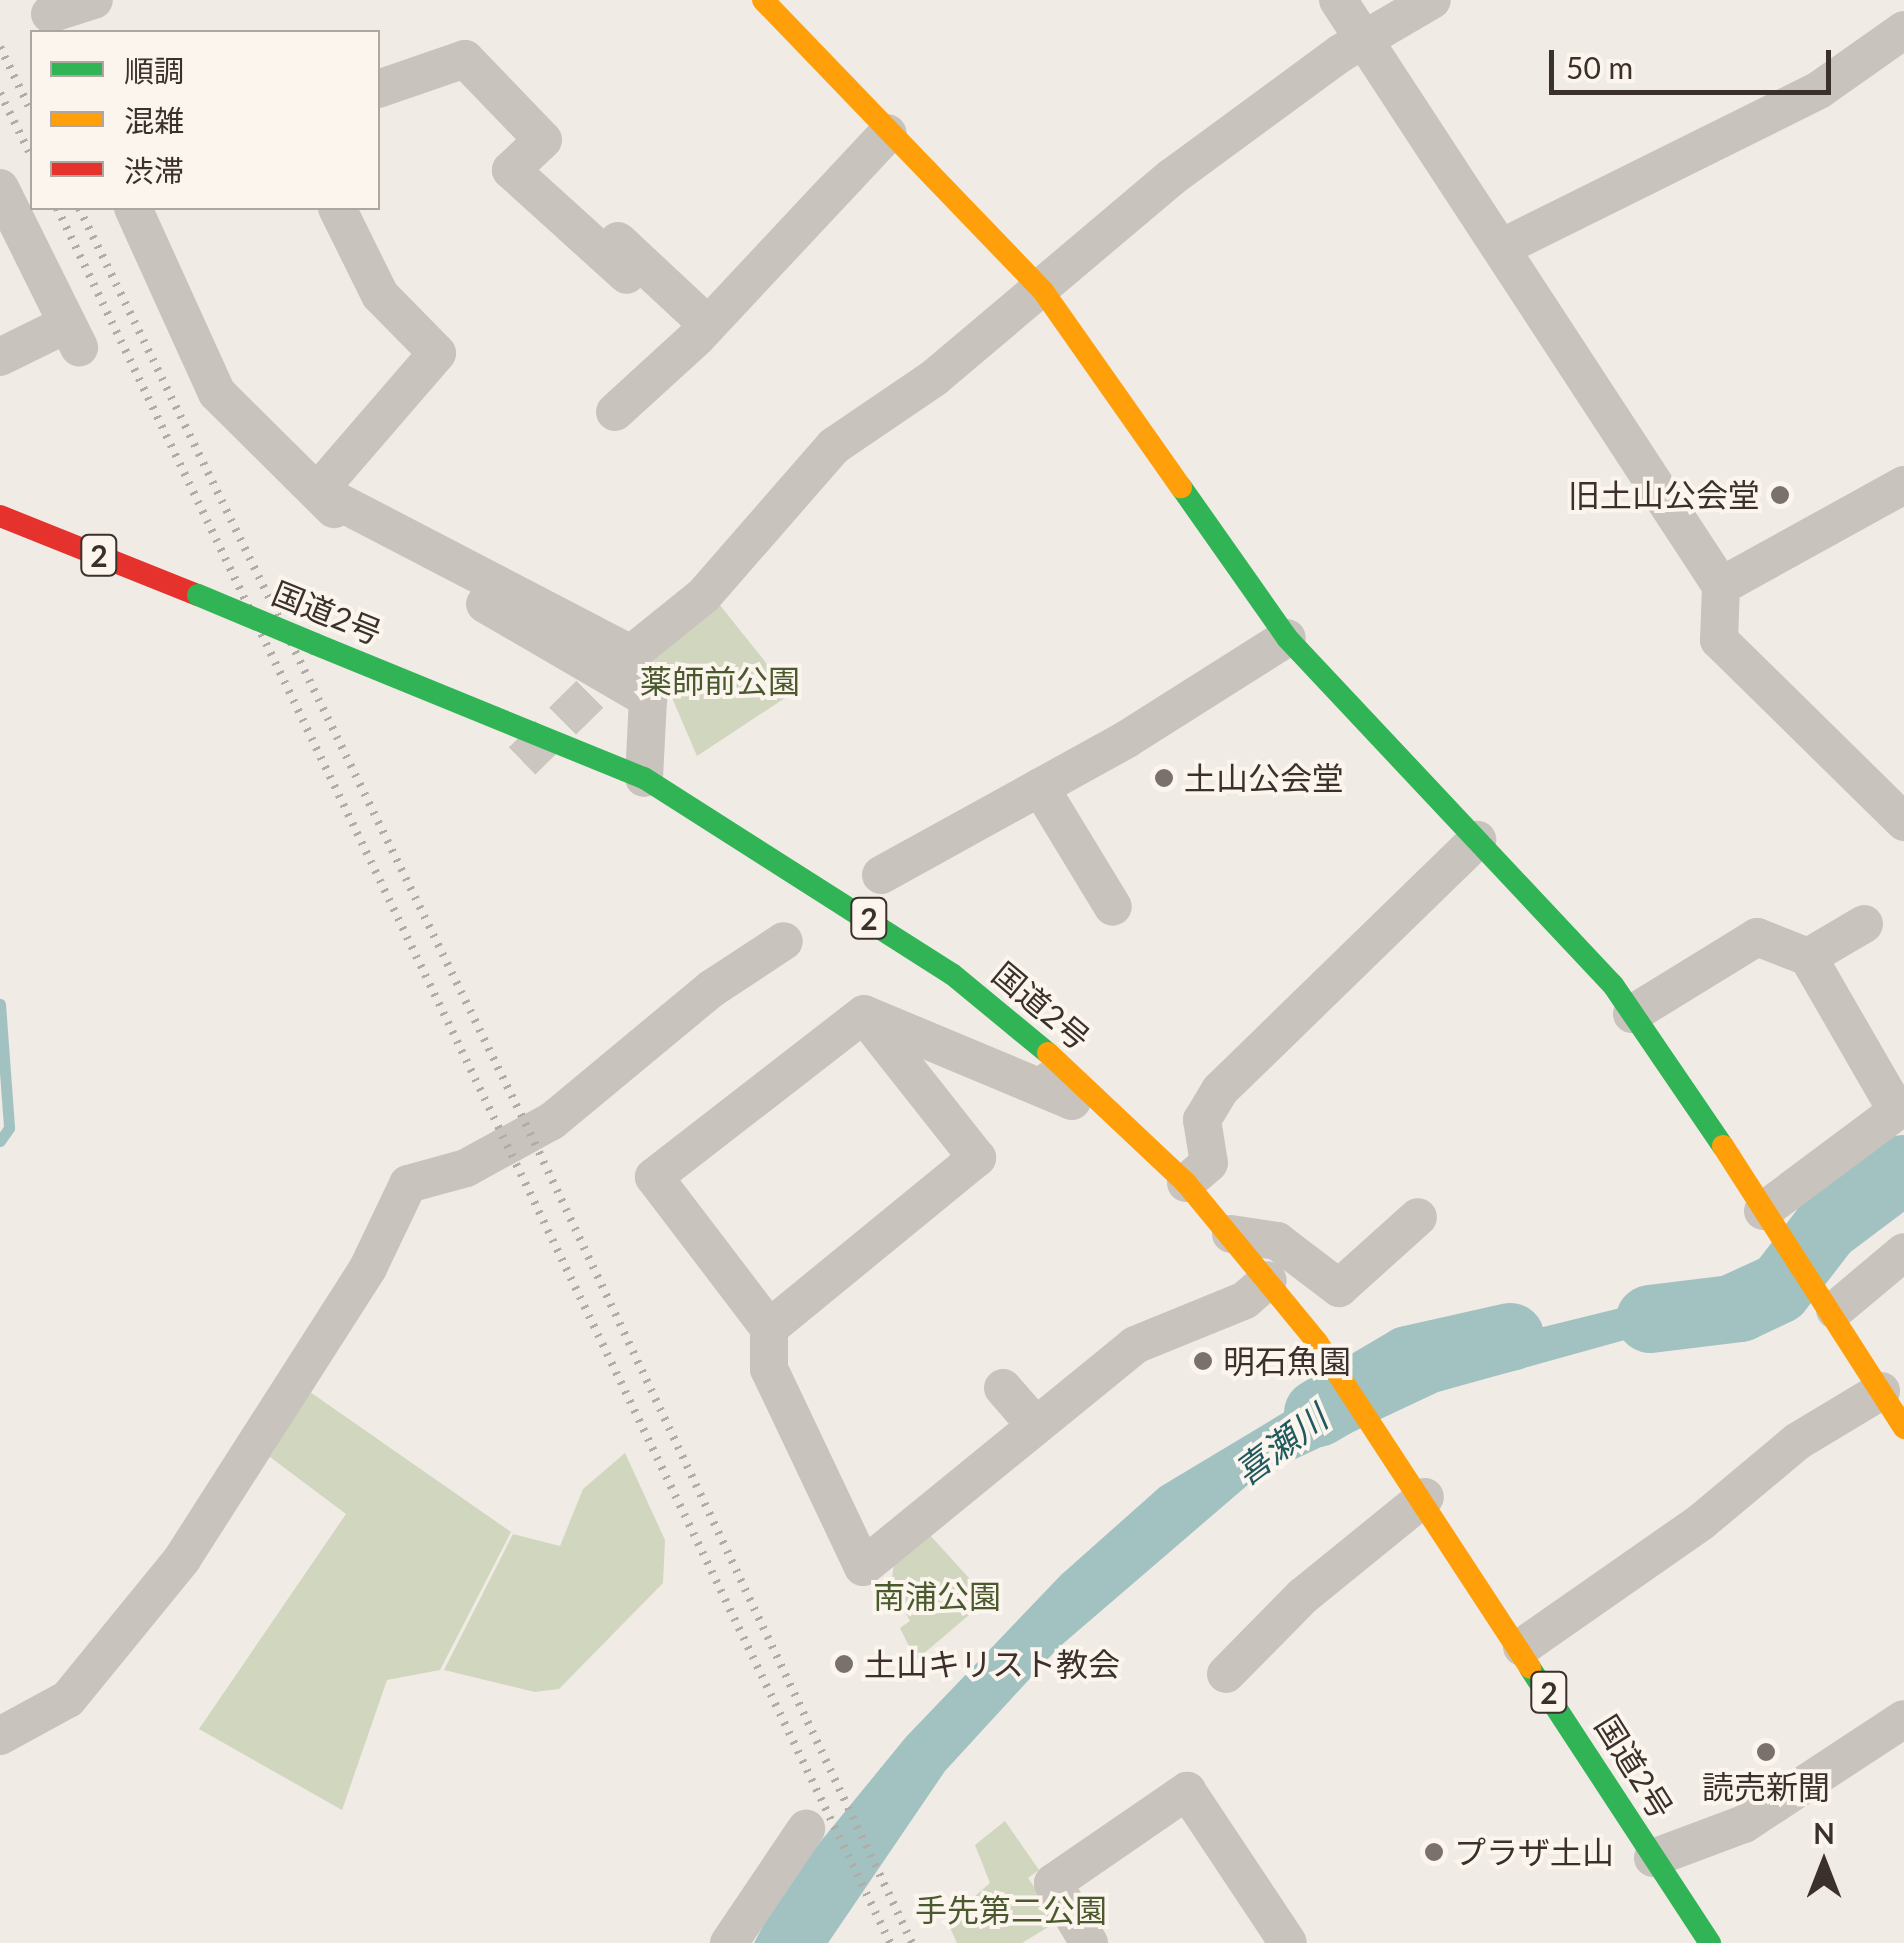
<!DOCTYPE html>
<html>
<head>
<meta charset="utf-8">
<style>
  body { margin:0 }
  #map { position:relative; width:1904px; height:1943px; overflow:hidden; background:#f0ebe5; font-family:Lato,"Noto Sans JP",sans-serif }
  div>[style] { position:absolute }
  .green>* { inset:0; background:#d1d6bf }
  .water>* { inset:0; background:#a1c2c1 }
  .stream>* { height:11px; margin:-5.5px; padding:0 5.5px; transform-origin:5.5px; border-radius:5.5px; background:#a1c2c1 }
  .river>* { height:68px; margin:-34px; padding:0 34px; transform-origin:34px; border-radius:34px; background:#a1c2c1 }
  .street-tunnel>* { height:38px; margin-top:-19px; transform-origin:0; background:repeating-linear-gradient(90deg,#ccc6c0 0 38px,transparent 0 57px) }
  .street>* { height:38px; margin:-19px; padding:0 19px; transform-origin:19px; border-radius:19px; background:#c9c3be }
  .fast>* { height:22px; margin:-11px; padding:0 11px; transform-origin:11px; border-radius:11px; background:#30b455 }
  .slow>* { height:22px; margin:-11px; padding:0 11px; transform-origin:11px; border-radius:11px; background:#ff9f0a }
  .jam>* { height:22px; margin:-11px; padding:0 11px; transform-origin:11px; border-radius:11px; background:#e5322d }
  .rail>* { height:8px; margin-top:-4px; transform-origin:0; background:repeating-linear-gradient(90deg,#b1aca8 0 2.5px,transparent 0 10.5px) }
  .fast-bridge>* { height:22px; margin:-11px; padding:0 11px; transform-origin:11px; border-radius:11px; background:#30b455 }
  .dots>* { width:28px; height:28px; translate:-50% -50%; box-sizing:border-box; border:5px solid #fbf5ee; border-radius:50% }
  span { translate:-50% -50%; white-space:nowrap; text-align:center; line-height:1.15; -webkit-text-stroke:8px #fbf5ee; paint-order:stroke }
  .shield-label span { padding:2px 8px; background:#fbf5ee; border:2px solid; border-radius:8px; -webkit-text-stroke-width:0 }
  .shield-label { font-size:30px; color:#3b302b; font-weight:700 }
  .poi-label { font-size:32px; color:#3b302b }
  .right { translate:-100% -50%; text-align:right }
  .left { translate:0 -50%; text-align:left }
  .street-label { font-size:32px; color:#3b302b }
  .park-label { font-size:32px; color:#4a5a2e }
  .water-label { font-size:35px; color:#1f5a5e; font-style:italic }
  .legend { position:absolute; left:30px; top:30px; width:350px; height:180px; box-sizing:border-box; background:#fbf5ee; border:2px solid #aea6a0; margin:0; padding:12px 18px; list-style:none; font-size:30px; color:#3b302b }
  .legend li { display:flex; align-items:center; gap:20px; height:50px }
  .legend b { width:50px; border:2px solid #aea6a0 }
  .north { position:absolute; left:1774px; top:1813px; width:100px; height:100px; -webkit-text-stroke:8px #fbf5ee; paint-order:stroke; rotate:0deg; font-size:28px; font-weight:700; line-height:40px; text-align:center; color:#3b302b }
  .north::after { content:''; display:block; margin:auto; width:35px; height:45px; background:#3b302b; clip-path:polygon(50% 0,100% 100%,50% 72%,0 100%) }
  .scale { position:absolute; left:1549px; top:50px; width:282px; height:45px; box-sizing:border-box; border:5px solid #3b302b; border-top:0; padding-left:12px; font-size:30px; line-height:35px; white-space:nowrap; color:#3b302b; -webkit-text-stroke:8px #fbf5ee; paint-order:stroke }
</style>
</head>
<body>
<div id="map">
  <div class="green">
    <div style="clip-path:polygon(711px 594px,791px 694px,697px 756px,667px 686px,631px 662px)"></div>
    <div style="clip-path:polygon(310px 1392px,511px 1532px,440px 1670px,387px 1680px,342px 1810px,199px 1729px,346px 1514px,270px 1457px)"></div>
    <div style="clip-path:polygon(625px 1453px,665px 1540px,663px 1583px,559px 1689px,535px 1692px,444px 1670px,513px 1534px,560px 1546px,583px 1489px)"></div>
    <div style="clip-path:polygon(928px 1533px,988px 1599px,916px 1660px,900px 1628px,910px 1621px,891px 1586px,894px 1563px)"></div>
    <div style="clip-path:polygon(1005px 1821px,1039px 1870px,1028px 1878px,1058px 1921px,1022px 1943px,957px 1943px,947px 1921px,990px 1883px,975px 1845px)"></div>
  </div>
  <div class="water">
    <div style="clip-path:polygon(1904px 1169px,1904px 1193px,1808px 1252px,1740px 1308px,1438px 1392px,1257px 1477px,1058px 1648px,945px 1771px,828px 1943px,754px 1943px,785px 1885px,906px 1737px,1061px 1575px,1160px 1487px,1288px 1410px,1422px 1357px,1689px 1291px,1826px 1228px)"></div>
  </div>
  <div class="stream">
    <div style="left:0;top:1004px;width:124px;rotate:85.8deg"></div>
    <div style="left:9px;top:1128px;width:16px;rotate:125deg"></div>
  </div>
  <div class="river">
    <div style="left:1650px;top:1319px;width:91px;rotate:-7deg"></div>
    <div style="left:1740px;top:1308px;width:42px;rotate:-25.3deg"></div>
    <div style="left:1778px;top:1290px;width:78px;rotate:-52.3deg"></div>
    <div style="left:1826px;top:1228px;width:98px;rotate:-37.1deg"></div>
    <div style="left:1318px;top:1413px;width:104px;rotate:-30.5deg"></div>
    <div style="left:1408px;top:1360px;width:105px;rotate:-12.7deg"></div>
  </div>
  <div class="street-tunnel">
    <div style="left:522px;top:761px;width:151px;rotate:-44.5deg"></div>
  </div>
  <div class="street">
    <div style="left:1338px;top:0;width:700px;rotate:56.83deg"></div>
    <div style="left:1721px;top:586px;width:54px;rotate:92.1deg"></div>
    <div style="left:1719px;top:640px;width:260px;rotate:44.5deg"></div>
    <div style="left:50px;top:14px;width:46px;rotate:-17.7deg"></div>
    <div style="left:378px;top:89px;width:92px;rotate:-19deg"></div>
    <div style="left:465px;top:59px;width:112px;rotate:46.1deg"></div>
    <div style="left:543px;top:140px;width:44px;rotate:136.8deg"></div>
    <div style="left:511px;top:170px;width:156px;rotate:42.2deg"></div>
    <div style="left:0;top:188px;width:178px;rotate:63.6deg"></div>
    <div style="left:133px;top:208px;width:203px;rotate:65.6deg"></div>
    <div style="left:217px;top:393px;width:165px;rotate:44.8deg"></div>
    <div style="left:618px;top:241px;width:123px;rotate:43deg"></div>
    <div style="left:1503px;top:247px;width:353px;rotate:-26.4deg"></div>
    <div style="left:1819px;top:90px;width:104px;rotate:-35.2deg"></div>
    <div style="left:0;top:357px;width:75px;rotate:-26.2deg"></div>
    <div style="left:615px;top:412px;width:111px;rotate:-42.4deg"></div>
    <div style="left:697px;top:337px;width:279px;rotate:-46.9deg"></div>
    <div style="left:318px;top:491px;width:353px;rotate:27.5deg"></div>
    <div style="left:631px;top:654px;width:94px;rotate:-38.9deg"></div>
    <div style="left:704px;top:595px;width:198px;rotate:-48.9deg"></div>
    <div style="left:834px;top:446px;width:121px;rotate:-34.2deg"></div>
    <div style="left:934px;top:378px;width:312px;rotate:-40.2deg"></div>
    <div style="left:1172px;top:177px;width:210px;rotate:-36.3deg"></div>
    <div style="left:1341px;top:53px;width:105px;rotate:-30.2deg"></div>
    <div style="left:318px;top:491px;width:182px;rotate:-49.2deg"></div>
    <div style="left:437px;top:353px;width:81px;rotate:-134.5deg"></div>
    <div style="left:380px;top:295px;width:97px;rotate:-116.3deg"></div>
    <div style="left:1721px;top:586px;width:209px;rotate:-28.9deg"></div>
    <div style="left:485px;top:604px;width:189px;rotate:30.2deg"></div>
    <div style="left:648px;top:699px;width:79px;rotate:92.9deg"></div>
    <div style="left:1040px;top:787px;width:140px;rotate:58.7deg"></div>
    <div style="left:881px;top:875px;width:281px;rotate:-28.9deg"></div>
    <div style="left:1127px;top:739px;width:189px;rotate:-32.3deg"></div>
    <div style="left:1808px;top:957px;width:65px;rotate:-30.5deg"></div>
    <div style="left:1632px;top:1014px;width:147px;rotate:-31.6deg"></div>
    <div style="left:1757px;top:937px;width:55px;rotate:21.4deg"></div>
    <div style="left:1808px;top:957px;width:178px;rotate:60deg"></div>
    <div style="left:1050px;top:1080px;width:30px;rotate:44deg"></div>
    <div style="left:1072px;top:1101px;width:225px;rotate:-157.3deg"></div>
    <div style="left:864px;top:1014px;width:266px;rotate:142.2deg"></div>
    <div style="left:654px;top:1177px;width:190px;rotate:52.7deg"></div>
    <div style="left:769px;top:1328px;width:41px;rotate:90deg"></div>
    <div style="left:769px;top:1369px;width:219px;rotate:64.6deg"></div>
    <div style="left:863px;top:1567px;width:351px;rotate:-39.2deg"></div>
    <div style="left:1135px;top:1345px;width:119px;rotate:-22.2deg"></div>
    <div style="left:1245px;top:1300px;width:30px;rotate:-41deg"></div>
    <div style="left:1186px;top:1183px;width:30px;rotate:-41deg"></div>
    <div style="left:1209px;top:1163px;width:44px;rotate:-99.2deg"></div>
    <div style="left:1202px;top:1120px;width:35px;rotate:-59deg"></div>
    <div style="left:1220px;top:1090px;width:359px;rotate:-44.2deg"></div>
    <div style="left:1763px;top:1211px;width:176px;rotate:-36.7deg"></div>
    <div style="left:1231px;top:1234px;width:47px;rotate:8.7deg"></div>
    <div style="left:1277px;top:1241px;width:78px;rotate:37.2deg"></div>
    <div style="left:1339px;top:1288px;width:106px;rotate:-41.9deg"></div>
    <div style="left:1835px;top:1310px;width:90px;rotate:-40deg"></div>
    <div style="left:769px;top:1328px;width:269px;rotate:-39.3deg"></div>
    <div style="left:977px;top:1158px;width:181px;rotate:-128.3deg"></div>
    <div style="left:1003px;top:1388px;width:50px;rotate:49deg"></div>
    <div style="left:1522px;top:1647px;width:218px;rotate:-34.9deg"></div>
    <div style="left:1701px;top:1522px;width:126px;rotate:-39.9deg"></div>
    <div style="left:1798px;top:1441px;width:97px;rotate:-31.1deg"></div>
    <div style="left:1226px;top:1674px;width:110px;rotate:-45.4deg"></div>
    <div style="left:1303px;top:1596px;width:157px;rotate:-39.1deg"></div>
    <div style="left:0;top:1736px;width:77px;rotate:-28.6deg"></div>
    <div style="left:68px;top:1699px;width:181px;rotate:-50.8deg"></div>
    <div style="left:182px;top:1559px;width:345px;rotate:-57.4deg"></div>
    <div style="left:368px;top:1268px;width:93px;rotate:-64.5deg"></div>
    <div style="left:408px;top:1184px;width:60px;rotate:-15.4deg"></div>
    <div style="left:466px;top:1168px;width:98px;rotate:-28.7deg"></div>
    <div style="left:552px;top:1121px;width:207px;rotate:-39.7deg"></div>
    <div style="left:711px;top:989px;width:87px;rotate:-33.3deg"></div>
    <div style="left:1653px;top:1858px;width:97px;rotate:-20.5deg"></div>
    <div style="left:1744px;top:1824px;width:191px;rotate:-33.3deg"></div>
    <div style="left:729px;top:1943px;width:138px;rotate:-56deg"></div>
    <div style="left:1089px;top:1943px;width:70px;rotate:-121deg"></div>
    <div style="left:1053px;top:1883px;width:163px;rotate:-34.5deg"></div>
    <div style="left:1187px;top:1791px;width:182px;rotate:56.4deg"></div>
  </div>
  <div class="fast">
    <div style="left:1181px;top:487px;width:184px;rotate:54.9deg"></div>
    <div style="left:1287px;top:638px;width:476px;rotate:46.8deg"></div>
    <div style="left:1613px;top:985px;width:195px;rotate:55.7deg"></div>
    <div style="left:315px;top:644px;width:355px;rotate:22.2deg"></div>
    <div style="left:644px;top:778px;width:365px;rotate:32.5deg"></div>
    <div style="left:952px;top:974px;width:124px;rotate:39.5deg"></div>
    <div style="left:1530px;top:1668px;width:329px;rotate:56.8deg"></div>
  </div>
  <div class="slow">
    <div style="left:763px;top:0;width:404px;rotate:46.1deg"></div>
    <div style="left:1043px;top:291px;width:240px;rotate:54.9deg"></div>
    <div style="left:1048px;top:1053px;width:190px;rotate:43.3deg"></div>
    <div style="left:1186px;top:1183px;width:206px;rotate:50.5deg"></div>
    <div style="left:1317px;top:1342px;width:389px;rotate:56.8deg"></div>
    <div style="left:1723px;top:1146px;width:335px;rotate:57.3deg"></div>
  </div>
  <div class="jam">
    <div style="left:0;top:516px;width:213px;rotate:21.8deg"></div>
  </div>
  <div class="rail">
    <div style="left:0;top:47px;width:73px;rotate:64.1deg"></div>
    <div style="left:0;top:93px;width:72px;rotate:63.8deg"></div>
    <div style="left:57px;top:208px;width:1925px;rotate:64.35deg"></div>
    <div style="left:79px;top:208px;width:1029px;rotate:64.01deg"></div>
    <div style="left:530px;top:1133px;width:896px;rotate:64.75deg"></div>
  </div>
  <div class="fast-bridge">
    <div style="left:198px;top:595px;width:127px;rotate:22.7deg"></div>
  </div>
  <div class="dots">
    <div style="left:1780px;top:495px;background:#7a716c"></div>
    <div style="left:1164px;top:778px;background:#7a716c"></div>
    <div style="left:1203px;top:1361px;background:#7a716c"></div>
    <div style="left:844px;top:1664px;background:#7a716c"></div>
    <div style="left:1766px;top:1752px;background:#7a716c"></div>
    <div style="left:1434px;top:1852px;background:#7a716c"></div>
  </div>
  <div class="shield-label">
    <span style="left:99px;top:555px">2</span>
    <span style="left:869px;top:918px">2</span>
    <span style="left:1549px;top:1692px">2</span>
  </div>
  <div class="poi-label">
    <span class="right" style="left:1760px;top:495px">旧土山公会堂</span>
    <span class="left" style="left:1184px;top:778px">土山公会堂</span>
    <span class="left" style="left:1223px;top:1361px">明石魚園</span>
    <span class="left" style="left:864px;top:1664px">土山キリスト教会</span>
    <span style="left:1766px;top:1787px">読売新聞</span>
    <span class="left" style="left:1454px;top:1852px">プラザ土山</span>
  </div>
  <div class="street-label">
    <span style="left:327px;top:613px;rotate:22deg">国道2号</span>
    <span style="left:1041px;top:1006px;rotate:40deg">国道2号</span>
    <span style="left:1634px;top:1767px;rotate:58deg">国道2号</span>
  </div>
  <div class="park-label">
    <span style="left:720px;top:681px">薬師前公園</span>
    <span style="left:937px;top:1596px">南浦公園</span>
    <span style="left:1011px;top:1910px">手先第二公園</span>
  </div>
  <div class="water-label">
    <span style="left:1280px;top:1444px;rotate:-37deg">喜瀬川</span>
  </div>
  <ul class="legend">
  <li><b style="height:12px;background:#30b455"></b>順調</li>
  <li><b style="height:12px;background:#ff9f0a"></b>混雑</li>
  <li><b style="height:12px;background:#e5322d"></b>渋滞</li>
  </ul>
  <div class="north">N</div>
  <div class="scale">50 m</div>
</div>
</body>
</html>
